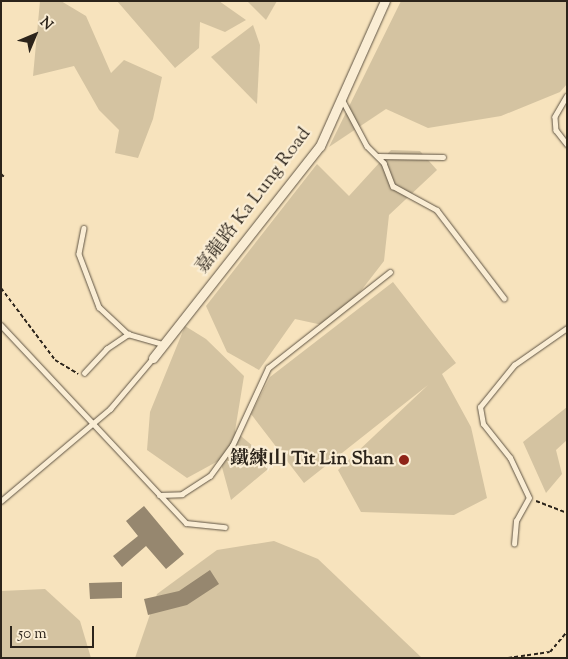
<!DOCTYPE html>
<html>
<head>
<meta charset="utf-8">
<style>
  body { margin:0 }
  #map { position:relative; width:568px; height:659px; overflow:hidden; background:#f7e3bd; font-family:"Sorts Mill Goudy","Noto Serif TC",serif }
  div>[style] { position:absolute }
  .green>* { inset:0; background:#d4c3a1 }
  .building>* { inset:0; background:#96876f }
  .path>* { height:2px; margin-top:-1px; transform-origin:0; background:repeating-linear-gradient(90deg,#2c241b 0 4px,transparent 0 6.5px) }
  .roads { filter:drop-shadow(0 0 1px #5f5444) drop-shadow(0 0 1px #5f5444) }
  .lane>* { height:4.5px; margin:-2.25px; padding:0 2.25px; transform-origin:2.25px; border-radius:2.25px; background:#faedd4 }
  .street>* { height:9px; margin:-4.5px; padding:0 4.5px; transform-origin:4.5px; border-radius:4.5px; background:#faedd4 }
  .dots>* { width:14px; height:14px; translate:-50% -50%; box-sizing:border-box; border:2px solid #faedd4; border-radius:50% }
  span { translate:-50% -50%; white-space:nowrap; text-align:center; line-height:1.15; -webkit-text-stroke:4.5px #faedd4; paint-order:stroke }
  .street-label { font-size:19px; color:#2c241b }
  .poi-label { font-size:19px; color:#2c241b; font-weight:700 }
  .right { translate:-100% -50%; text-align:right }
  .frame { position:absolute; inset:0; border:2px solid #2c241b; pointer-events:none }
  .north { position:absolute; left:10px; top:10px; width:50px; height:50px; -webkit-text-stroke:4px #faedd4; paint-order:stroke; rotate:45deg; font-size:14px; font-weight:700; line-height:20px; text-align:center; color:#2c241b }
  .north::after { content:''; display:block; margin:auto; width:18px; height:22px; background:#2c241b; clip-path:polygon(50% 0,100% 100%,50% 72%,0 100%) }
  .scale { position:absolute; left:10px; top:626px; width:84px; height:22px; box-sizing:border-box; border:2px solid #2c241b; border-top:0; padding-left:6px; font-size:15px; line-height:18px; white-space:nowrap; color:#2c241b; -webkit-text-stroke:4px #faedd4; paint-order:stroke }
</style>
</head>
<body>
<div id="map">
  <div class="green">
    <div style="clip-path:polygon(40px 1px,61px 1px,86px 16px,111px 73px,124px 60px,162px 77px,153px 119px,138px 158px,115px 153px,119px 130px,99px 110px,74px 66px,33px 76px)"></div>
    <div style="clip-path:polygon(117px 1px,219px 1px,246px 20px,225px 32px,200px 22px,199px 48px,175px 68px)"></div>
    <div style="clip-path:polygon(247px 1px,277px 1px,266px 20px)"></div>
    <div style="clip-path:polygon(401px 1px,567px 1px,567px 84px,560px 92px,501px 116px,428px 128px,386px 109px,329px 147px)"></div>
    <div style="clip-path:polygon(253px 25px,260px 45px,257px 104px,211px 57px)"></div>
    <div style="clip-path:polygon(391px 150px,420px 151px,437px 170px,389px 215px,384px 261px,360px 292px,327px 326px,295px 319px,259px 370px,227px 352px,206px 306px,317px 164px,349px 196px)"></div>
    <div style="clip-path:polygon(393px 282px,456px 363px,442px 374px,471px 427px,487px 498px,454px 515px,361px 512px,338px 470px,428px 385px,304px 483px,251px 414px,270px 377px)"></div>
    <div style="clip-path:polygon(185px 326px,206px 339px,244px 376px,235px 431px,274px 464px,231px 500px,220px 460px,187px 478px,147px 450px,150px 412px)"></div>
    <div style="clip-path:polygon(567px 407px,567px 440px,556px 450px,562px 474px,546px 493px,523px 442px)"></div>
    <div style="clip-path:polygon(274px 541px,318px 559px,422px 658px,135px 658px,157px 594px,217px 550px)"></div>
    <div style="clip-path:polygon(45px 589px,80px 621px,91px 658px,1px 658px,1px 591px)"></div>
  </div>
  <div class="building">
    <div style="clip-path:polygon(144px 506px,184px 554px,166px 569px,146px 546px,122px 567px,113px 556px,138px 536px,126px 521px)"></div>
    <div style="clip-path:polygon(210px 570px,219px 584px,187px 605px,148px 615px,144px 599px,179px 591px)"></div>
    <div style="clip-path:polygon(122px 582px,122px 598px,90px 599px,89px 583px)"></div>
  </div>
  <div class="path">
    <div style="left:1px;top:174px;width:4px;rotate:45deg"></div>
    <div style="left:1px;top:288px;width:90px;rotate:53.1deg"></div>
    <div style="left:55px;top:360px;width:27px;rotate:31deg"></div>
    <div style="left:536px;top:501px;width:33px;rotate:21deg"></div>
    <div style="left:508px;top:658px;width:42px;rotate:-8.1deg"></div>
    <div style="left:550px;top:652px;width:26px;rotate:-50deg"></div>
  </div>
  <div class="roads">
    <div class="lane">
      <div style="left:567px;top:96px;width:24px;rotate:120deg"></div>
      <div style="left:555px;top:117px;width:13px;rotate:86deg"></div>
      <div style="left:556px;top:130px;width:18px;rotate:52deg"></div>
      <div style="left:342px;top:99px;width:53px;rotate:62deg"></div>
      <div style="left:367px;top:146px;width:24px;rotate:45deg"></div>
      <div style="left:384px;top:163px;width:25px;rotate:69deg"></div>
      <div style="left:393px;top:186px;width:50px;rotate:28.6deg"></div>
      <div style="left:437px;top:210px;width:111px;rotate:52.7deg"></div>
      <div style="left:378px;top:156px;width:65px;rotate:0.9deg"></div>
      <div style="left:84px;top:228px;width:26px;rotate:101deg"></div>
      <div style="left:79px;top:254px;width:57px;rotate:69.3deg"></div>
      <div style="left:99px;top:307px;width:40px;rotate:43deg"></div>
      <div style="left:128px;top:334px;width:36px;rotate:16deg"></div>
      <div style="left:1px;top:325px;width:271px;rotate:46.9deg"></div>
      <div style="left:186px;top:523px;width:39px;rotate:6deg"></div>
      <div style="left:84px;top:373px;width:33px;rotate:-47deg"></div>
      <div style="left:106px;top:349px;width:27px;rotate:-34deg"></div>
      <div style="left:159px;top:495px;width:23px;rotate:-2deg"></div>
      <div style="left:182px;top:494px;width:33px;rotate:-33deg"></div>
      <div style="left:210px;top:476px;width:37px;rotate:-54deg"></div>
      <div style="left:232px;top:446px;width:86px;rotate:-65.2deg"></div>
      <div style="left:268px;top:368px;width:155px;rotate:-38.2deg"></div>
      <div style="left:1px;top:501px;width:143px;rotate:-40.2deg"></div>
      <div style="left:110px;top:409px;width:67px;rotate:-49.9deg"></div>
      <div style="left:514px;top:544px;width:23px;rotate:-85deg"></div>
      <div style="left:516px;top:521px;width:26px;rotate:-61deg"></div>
      <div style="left:529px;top:498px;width:44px;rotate:-115.4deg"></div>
      <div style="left:510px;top:458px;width:43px;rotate:-128.5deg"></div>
      <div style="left:483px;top:424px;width:17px;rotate:-100deg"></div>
      <div style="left:480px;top:407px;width:54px;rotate:-51deg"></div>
      <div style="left:514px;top:365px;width:65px;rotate:-34.9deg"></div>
    </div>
    <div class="street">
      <div style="left:153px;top:358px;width:270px;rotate:-51.8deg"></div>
      <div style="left:320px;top:146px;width:159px;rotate:-65.9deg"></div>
    </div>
  </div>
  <div class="dots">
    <div style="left:404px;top:460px;background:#8f2418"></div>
  </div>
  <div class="street-label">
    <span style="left:254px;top:201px;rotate:-53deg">嘉龍路 Ka Lung Road</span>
  </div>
  <div class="poi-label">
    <span class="right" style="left:394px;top:460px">鐵練山 Tit Lin Shan</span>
  </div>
  <div class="frame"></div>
  <div class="north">N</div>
  <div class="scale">50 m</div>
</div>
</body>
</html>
